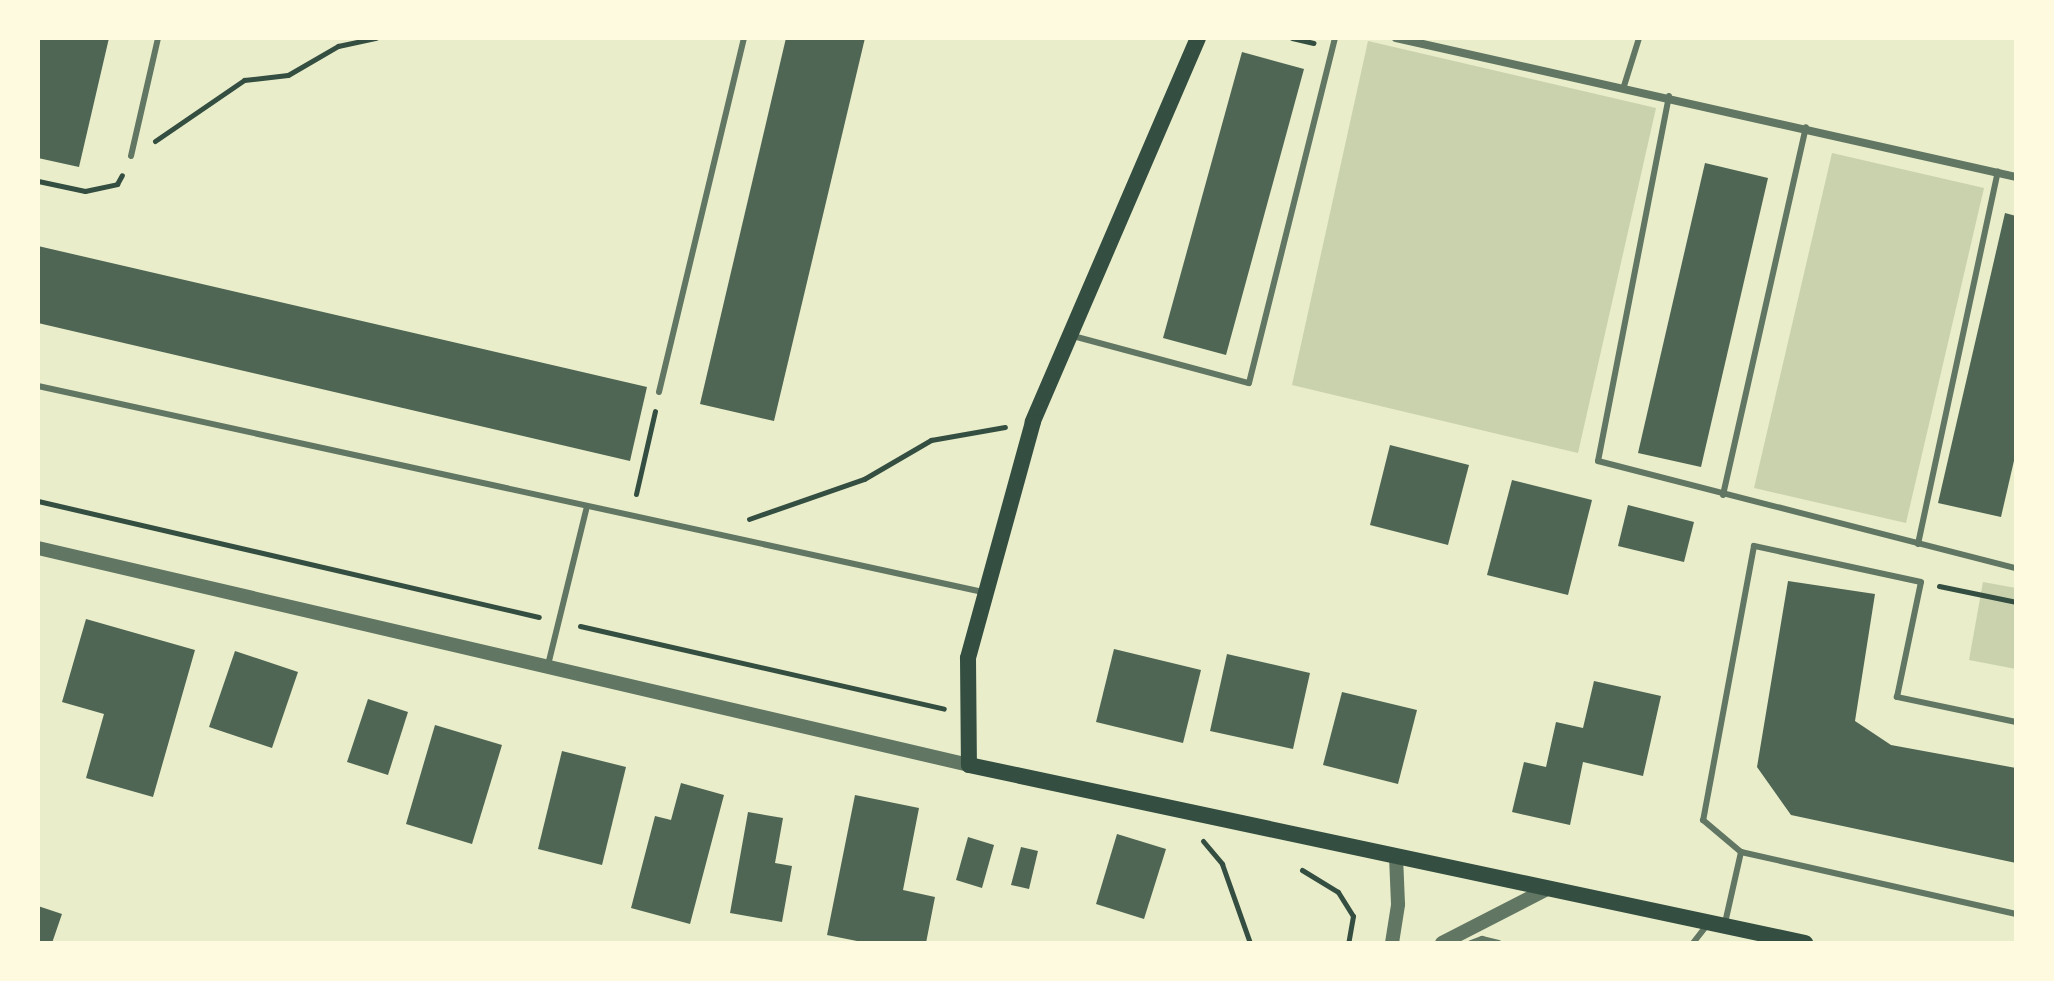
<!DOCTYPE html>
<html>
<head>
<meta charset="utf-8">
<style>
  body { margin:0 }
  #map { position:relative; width:2054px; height:981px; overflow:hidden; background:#e9edc9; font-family:Helvetica,sans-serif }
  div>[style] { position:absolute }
  .green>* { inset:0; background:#cad2ad }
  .building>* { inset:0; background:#4f6655 }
  .path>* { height:5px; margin:-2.5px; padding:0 2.5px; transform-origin:2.5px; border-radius:2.5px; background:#344e41 }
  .service>* { height:6px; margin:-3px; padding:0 3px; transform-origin:3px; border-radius:3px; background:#617663 }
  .minor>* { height:8px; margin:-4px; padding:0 4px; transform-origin:4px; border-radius:4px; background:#617663 }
  .tertiary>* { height:14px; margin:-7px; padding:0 7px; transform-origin:7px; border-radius:7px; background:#617663 }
  .secondary>* { height:16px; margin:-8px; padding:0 8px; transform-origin:8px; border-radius:8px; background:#344e41 }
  span { translate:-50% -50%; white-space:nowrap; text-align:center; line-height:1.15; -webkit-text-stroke:7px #fefae0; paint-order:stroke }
  .frame { position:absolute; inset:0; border:40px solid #fefae0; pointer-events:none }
</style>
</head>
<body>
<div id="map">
  <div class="green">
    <div style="clip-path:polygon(1368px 41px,1656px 108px,1578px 453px,1292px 385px)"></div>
    <div style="clip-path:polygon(1832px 153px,1984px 188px,1906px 523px,1754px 488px)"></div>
    <div style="clip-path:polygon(1983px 582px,2016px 588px,2016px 669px,1969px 660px)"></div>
  </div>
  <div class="building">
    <div style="clip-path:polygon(38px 38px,109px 38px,79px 167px,38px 158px)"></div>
    <div style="clip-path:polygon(786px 38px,865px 38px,774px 421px,700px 404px)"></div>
    <div style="clip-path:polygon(1242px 52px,1304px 69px,1226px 355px,1163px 338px)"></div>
    <div style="clip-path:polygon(1705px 163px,1768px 178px,1701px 467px,1638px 453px)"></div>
    <div style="clip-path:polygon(2005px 213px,2016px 216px,2016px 452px,2001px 517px,1938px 503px)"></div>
    <div style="clip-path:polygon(38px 246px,647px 387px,630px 461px,38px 323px)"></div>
    <div style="clip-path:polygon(1390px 445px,1469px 465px,1448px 545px,1370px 525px)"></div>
    <div style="clip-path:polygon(1512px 480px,1592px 500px,1568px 595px,1487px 575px)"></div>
    <div style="clip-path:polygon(1628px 505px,1694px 522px,1684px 562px,1618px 546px)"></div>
    <div style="clip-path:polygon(1788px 581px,1875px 594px,1855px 721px,1891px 745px,2016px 768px,2016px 863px,1791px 815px,1757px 767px)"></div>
    <div style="clip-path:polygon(86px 619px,195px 650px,153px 797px,86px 778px,104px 714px,62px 702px)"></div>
    <div style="clip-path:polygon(1114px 649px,1201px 670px,1183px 743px,1096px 722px)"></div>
    <div style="clip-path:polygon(235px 651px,298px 672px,272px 748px,209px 727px)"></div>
    <div style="clip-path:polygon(1227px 654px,1310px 673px,1293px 749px,1210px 731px)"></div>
    <div style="clip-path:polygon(1594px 681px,1661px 696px,1643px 776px,1583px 762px,1570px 825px,1512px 812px,1524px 762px,1546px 767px,1556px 722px,1583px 728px)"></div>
    <div style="clip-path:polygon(1342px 692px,1417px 710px,1398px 784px,1323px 765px)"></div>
    <div style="clip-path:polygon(368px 699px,408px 712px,388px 775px,347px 762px)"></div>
    <div style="clip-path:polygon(435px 725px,502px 745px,472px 844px,406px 824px)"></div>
    <div style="clip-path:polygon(562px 751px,626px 767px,602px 865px,538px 849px)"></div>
    <div style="clip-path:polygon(681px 783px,724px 795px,690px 924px,631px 908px,655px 816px,671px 820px)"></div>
    <div style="clip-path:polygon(855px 795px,919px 808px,903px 890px,935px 897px,926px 943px,867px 943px,827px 935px)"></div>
    <div style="clip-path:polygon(748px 812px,783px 818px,775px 863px,792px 866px,782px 922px,730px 913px)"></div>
    <div style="clip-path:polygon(1117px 834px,1166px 849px,1144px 919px,1096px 904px)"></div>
    <div style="clip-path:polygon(968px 837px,994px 845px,982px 888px,956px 880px)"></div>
    <div style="clip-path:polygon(1021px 847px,1038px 851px,1029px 889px,1011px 885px)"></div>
    <div style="clip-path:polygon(38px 906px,62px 914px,52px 943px,38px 943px)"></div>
  </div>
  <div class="path">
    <div style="left:1292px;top:38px;width:22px;rotate:13deg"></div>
    <div style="left:155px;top:141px;width:108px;rotate:-34.4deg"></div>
    <div style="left:244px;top:80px;width:44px;rotate:-6.5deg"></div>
    <div style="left:288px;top:75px;width:58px;rotate:-30.1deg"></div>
    <div style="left:338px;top:46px;width:39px;rotate:-12deg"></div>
    <div style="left:38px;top:181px;width:48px;rotate:12deg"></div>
    <div style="left:85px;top:191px;width:33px;rotate:-12deg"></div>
    <div style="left:117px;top:184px;width:10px;rotate:-61deg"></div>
    <div style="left:636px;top:494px;width:85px;rotate:-77.1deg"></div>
    <div style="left:38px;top:501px;width:514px;rotate:13.04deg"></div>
    <div style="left:749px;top:519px;width:122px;rotate:-19.2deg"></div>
    <div style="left:864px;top:479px;width:78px;rotate:-30.2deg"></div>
    <div style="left:931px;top:440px;width:75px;rotate:-10deg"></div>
    <div style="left:1939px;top:586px;width:79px;rotate:11.7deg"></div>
    <div style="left:580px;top:626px;width:373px;rotate:12.8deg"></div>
    <div style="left:1203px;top:841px;width:30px;rotate:50deg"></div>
    <div style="left:1222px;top:864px;width:84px;rotate:70.5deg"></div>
    <div style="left:1302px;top:870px;width:42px;rotate:31.4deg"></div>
    <div style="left:1338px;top:892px;width:28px;rotate:58deg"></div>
    <div style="left:1353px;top:916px;width:27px;rotate:100deg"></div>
  </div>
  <div class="service">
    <div style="left:1624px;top:86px;width:50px;rotate:-72.6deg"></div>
    <div style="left:1669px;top:96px;width:372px;rotate:101deg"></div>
    <div style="left:1598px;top:461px;width:431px;rotate:14.4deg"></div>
    <div style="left:131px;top:156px;width:121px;rotate:-77.1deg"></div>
    <div style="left:1073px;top:336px;width:182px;rotate:15deg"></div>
    <div style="left:1249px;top:383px;width:356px;rotate:-76deg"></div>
    <div style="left:38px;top:386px;width:967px;rotate:12.3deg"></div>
    <div style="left:659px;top:392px;width:364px;rotate:-76.5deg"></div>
    <div style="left:1723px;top:495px;width:377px;rotate:-77.3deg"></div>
    <div style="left:1918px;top:544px;width:381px;rotate:-77.9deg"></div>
    <div style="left:548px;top:665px;width:160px;rotate:-76.2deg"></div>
    <div style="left:2016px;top:722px;width:122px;rotate:-168.1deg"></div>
    <div style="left:1897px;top:697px;width:117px;rotate:-78.2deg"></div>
    <div style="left:1921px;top:582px;width:171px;rotate:-167.8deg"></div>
    <div style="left:1754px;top:546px;width:279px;rotate:100.5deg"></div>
    <div style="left:1703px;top:820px;width:50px;rotate:40.1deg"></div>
    <div style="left:1741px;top:852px;width:282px;rotate:12.7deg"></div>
    <div style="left:1725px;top:923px;width:73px;rotate:-77.3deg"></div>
    <div style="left:1471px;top:943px;width:12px;rotate:-20deg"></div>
    <div style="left:1482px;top:939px;width:17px;rotate:13deg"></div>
    <div style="left:1693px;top:943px;width:24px;rotate:-52deg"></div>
  </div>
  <div class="minor">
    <div style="left:1396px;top:38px;width:635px;rotate:12.64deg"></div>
  </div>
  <div class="tertiary">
    <div style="left:38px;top:548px;width:956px;rotate:13.12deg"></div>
    <div style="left:1392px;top:943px;width:39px;rotate:-81deg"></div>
    <div style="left:1398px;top:904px;width:47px;rotate:-92.4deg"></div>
    <div style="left:1442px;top:943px;width:118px;rotate:-27.2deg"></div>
  </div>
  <div class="secondary">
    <div style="left:1198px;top:38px;width:418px;rotate:113.3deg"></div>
    <div style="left:1033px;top:422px;width:245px;rotate:105.4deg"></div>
    <div style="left:968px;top:658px;width:107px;rotate:89.5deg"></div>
    <div style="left:969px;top:765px;width:855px;rotate:12.02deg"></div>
  </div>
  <div class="frame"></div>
</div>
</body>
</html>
